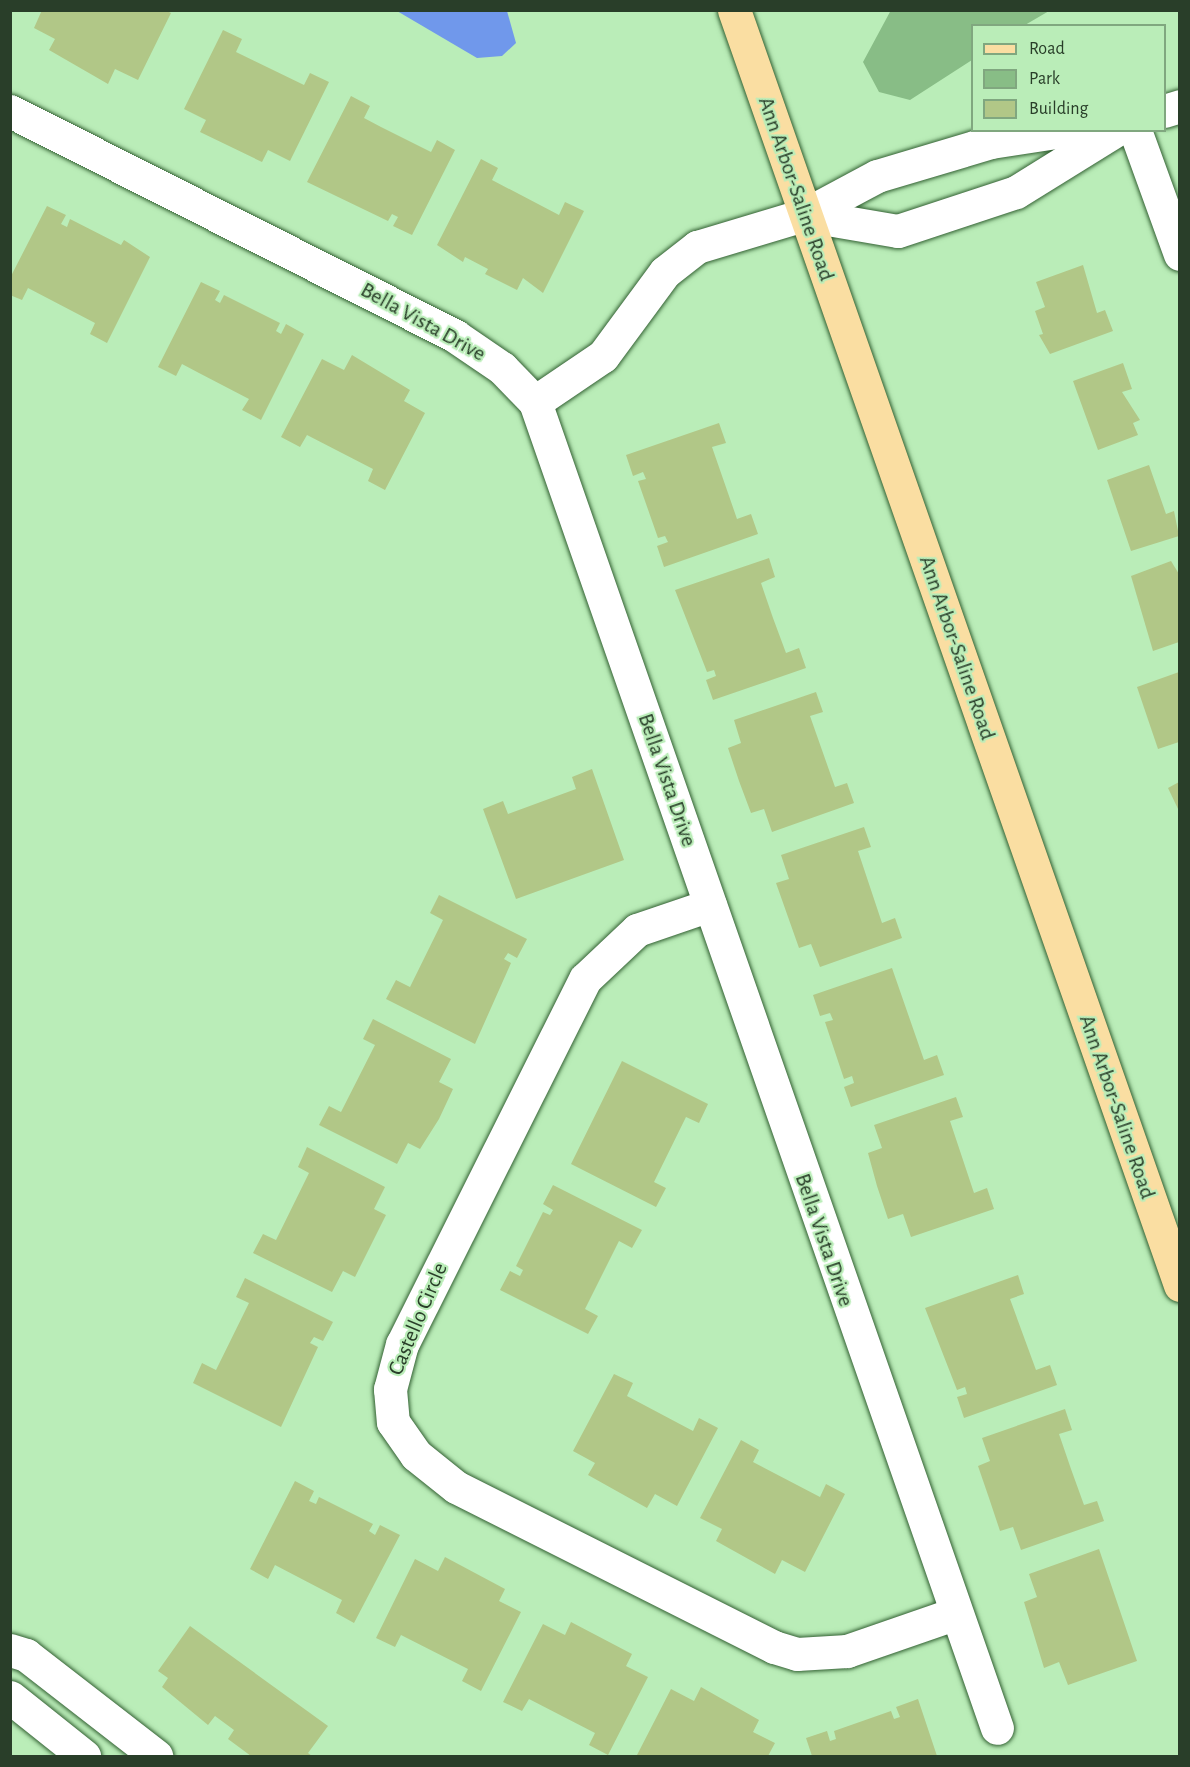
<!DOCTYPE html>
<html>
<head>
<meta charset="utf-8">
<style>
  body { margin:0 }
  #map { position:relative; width:1190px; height:1767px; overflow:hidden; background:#baedb8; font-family:"Alegreya Sans",sans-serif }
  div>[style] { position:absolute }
  .green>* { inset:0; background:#88bd86 }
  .water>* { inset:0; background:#7098eb }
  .building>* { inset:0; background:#b1c787 }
  .roads { filter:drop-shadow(0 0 2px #336133) drop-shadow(0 0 2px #336133) }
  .minor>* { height:33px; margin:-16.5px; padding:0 16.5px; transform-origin:16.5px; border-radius:16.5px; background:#fff }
  .major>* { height:33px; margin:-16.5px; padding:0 16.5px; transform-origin:16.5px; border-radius:16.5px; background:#fadea2 }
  span { translate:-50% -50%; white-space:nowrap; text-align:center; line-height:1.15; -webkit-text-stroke:4.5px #baedb8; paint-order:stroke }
  .street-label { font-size:22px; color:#293e29 }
  .frame { position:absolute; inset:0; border:12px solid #293e29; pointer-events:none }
  .legend { position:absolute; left:971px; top:24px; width:195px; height:108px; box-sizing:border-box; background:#baedb8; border:2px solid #80a77f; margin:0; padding:8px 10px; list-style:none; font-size:18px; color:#293e29 }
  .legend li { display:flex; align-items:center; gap:12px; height:30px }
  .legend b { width:30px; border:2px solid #80a77f }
</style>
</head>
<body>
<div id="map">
  <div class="green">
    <div style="clip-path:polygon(891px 10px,1049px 10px,1049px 11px,1025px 25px,972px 26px,972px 60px,910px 100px,879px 92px,863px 62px)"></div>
  </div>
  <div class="water">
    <div style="clip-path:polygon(397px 11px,507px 11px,516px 43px,502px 56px,477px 58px)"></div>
  </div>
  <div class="building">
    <div style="clip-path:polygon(42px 10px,165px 10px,171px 13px,138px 80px,115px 69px,108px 84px,49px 50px,55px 39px,34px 28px)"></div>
    <div style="clip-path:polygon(223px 30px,242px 39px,236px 52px,304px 85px,310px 73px,329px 82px,290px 161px,268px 150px,262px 162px,200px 132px,206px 120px,184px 109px)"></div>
    <div style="clip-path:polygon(351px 96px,370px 106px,364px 118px,381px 127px,431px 152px,437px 140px,455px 150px,412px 235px,393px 226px,398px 217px,392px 214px,388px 221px,307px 182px)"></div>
    <div style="clip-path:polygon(481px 159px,498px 168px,492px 180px,559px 215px,565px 202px,584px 211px,543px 293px,523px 278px,517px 290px,485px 274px,488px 269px,465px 257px,463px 262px,437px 245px)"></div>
    <div style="clip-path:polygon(47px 206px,66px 215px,61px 224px,67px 227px,70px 219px,121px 245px,124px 240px,150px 257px,107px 343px,90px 334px,95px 323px,28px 288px,22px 300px,10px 295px,10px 278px)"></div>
    <div style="clip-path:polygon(1083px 265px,1097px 313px,1105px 310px,1113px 331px,1050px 354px,1039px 335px,1043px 334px,1035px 311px,1045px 307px,1036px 282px)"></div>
    <div style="clip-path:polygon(201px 282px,220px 291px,215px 300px,220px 303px,224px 295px,280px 323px,276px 331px,281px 334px,286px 324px,304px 334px,261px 420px,242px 410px,249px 399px,199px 373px,182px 364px,176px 376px,158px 367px)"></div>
    <div style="clip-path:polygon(352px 355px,410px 390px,404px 401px,425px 413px,385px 490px,368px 481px,373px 469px,307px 435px,300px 447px,281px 437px,322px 359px,344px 370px)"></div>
    <div style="clip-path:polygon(1123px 363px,1132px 389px,1122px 392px,1140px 420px,1133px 423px,1138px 435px,1098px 450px,1073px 381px)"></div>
    <div style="clip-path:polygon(719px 423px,726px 443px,712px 447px,737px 519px,751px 514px,758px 534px,664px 567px,657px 546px,668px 542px,665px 536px,658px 538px,638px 481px,646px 479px,643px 472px,633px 476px,626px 455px)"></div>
    <div style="clip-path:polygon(1149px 465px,1166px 514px,1174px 511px,1179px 536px,1131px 551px,1107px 480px)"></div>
    <div style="clip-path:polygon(769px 558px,775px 577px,761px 583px,773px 618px,786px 653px,799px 648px,806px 668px,713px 700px,706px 680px,716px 676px,714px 670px,707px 672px,675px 590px)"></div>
    <div style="clip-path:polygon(1171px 561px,1179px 574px,1179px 642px,1153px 651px,1131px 576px)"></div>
    <div style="clip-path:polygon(1179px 672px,1179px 742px,1158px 749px,1137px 687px)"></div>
    <div style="clip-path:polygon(816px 692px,823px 712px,810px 716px,835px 787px,847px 783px,854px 803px,772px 832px,764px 809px,751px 813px,739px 781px,728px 748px,741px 743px,734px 720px)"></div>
    <div style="clip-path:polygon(592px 769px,624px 860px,516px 899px,483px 809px,503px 801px,508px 814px,576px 789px,572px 777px)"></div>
    <div style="clip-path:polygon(1179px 782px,1179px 811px,1168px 788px)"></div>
    <div style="clip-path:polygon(864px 827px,871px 847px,858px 851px,882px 923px,895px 918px,902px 938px,820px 967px,811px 944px,799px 948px,776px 883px,789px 879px,781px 855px)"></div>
    <div style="clip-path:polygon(439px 895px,527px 939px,517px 958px,508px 953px,504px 959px,511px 963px,475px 1044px,386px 999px,396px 980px,410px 987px,443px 920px,430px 913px)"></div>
    <div style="clip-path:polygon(892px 968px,924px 1060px,937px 1055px,944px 1075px,851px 1107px,844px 1087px,854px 1083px,852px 1076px,844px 1079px,825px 1022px,833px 1020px,830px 1013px,820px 1016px,813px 995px)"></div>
    <div style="clip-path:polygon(373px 1019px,451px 1059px,439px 1082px,453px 1089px,439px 1119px,420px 1149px,408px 1143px,397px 1164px,319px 1125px,329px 1106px,341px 1112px,375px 1045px,363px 1039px)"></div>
    <div style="clip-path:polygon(622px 1061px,708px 1104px,699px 1123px,686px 1117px,654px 1182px,666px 1188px,656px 1207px,571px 1164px)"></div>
    <div style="clip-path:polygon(956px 1097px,963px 1117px,950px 1121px,974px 1193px,987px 1188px,994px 1209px,911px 1237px,903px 1214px,888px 1219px,877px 1186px,868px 1153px,882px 1148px,874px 1125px)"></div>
    <div style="clip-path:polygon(307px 1147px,385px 1187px,374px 1209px,386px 1215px,355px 1277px,343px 1271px,332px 1292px,253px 1253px,263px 1234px,276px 1240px,309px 1173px,298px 1167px)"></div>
    <div style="clip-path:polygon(553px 1185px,642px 1230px,632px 1248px,619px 1241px,585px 1309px,598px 1316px,588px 1334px,500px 1290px,510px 1271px,520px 1276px,523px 1270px,516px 1266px,543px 1212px,550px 1215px,553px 1210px,543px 1204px)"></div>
    <div style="clip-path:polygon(1018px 1275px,1024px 1294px,1010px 1299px,1036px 1370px,1050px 1365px,1057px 1385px,964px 1418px,957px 1397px,967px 1394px,965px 1387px,957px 1390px,925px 1308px)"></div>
    <div style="clip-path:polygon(245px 1278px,333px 1322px,323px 1341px,314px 1337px,310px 1343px,318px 1347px,281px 1427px,193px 1383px,202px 1363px,216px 1370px,249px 1303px,236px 1297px)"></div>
    <div style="clip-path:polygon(614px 1374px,633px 1383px,627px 1396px,693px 1431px,699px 1418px,718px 1428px,677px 1506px,655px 1494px,647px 1508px,588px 1475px,595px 1463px,573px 1451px)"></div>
    <div style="clip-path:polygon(1065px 1409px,1072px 1430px,1059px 1434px,1071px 1469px,1084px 1505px,1097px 1501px,1104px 1521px,1021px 1550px,1013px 1527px,1000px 1531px,989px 1498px,978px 1466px,990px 1461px,982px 1438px)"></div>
    <div style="clip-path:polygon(741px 1440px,759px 1450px,753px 1462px,820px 1497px,826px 1484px,845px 1494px,805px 1572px,782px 1560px,775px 1574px,716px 1541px,722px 1529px,700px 1518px)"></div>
    <div style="clip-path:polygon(295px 1481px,314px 1491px,309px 1501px,316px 1504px,319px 1497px,373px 1524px,369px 1531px,375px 1535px,380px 1525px,400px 1535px,354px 1623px,336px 1613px,342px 1600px,275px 1565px,268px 1579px,250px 1569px)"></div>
    <div style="clip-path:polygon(1099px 1549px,1137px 1661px,1068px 1685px,1059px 1662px,1044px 1668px,1024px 1602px,1037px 1597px,1029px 1574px)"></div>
    <div style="clip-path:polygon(445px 1557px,505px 1589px,499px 1601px,521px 1612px,481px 1691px,462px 1681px,468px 1669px,401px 1635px,395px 1647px,376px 1638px,415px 1559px,438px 1571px)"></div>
    <div style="clip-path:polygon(571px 1622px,632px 1654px,626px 1666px,648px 1677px,608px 1755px,589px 1745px,595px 1733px,529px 1699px,522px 1711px,503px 1702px,543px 1624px,565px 1635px)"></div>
    <div style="clip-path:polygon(190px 1626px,328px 1726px,308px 1753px,312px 1756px,251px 1756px,228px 1739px,234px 1730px,215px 1716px,208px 1725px,162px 1687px,168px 1678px,158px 1671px)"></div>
    <div style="clip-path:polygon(701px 1687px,759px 1720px,753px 1732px,775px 1743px,768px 1756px,637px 1755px,671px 1689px,694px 1701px)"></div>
    <div style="clip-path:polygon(918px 1699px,937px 1756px,812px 1756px,806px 1738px,827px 1731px,830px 1741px,836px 1739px,834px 1731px,891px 1711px,894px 1719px,900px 1717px,896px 1707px)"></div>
  </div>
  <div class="roads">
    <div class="minor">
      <div style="left:10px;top:111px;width:499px;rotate:26.8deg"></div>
      <div style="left:455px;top:336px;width:57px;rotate:34.2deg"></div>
      <div style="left:502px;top:368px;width:47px;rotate:45.9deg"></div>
      <div style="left:535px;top:402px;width:1404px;rotate:70.79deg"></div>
      <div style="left:1164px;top:111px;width:17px;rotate:-17deg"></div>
      <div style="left:1135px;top:130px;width:132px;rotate:70.1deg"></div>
      <div style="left:804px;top:215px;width:95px;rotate:9.7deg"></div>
      <div style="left:898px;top:231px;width:124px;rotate:-18.3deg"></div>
      <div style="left:1016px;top:192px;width:118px;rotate:-31.8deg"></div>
      <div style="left:535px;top:402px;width:82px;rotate:-34.1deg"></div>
      <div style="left:603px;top:356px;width:104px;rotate:-53.6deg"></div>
      <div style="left:665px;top:272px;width:41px;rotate:-38deg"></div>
      <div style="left:697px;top:247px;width:112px;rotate:-16.7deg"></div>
      <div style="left:804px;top:215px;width:83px;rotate:-28.1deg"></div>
      <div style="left:877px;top:176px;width:119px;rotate:-16.6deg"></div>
      <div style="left:991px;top:142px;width:79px;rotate:-8.7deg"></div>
      <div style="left:710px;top:905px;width:77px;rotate:161.1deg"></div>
      <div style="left:637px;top:930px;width:71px;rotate:136.7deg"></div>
      <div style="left:585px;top:979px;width:408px;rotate:116.6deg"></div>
      <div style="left:402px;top:1344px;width:47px;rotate:104.9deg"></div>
      <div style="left:390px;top:1389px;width:33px;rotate:85deg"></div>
      <div style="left:393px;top:1422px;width:40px;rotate:55.1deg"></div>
      <div style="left:416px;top:1455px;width:51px;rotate:38.7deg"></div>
      <div style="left:456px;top:1487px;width:356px;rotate:26.7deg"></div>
      <div style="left:774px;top:1647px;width:24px;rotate:17deg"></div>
      <div style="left:797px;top:1654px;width:50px;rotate:-3.4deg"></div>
      <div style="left:847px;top:1651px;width:113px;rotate:-19.1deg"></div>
      <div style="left:10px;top:1650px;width:17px;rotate:17deg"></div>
      <div style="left:26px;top:1655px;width:165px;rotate:37.8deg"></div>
      <div style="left:10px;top:1697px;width:95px;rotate:38.6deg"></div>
    </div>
    <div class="major">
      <div style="left:734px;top:10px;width:1351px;rotate:70.72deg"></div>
    </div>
  </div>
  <div class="street-label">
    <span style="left:796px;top:189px;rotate:71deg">Ann Arbor-Saline Road</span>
    <span style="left:423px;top:322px;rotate:29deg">Bella Vista Drive</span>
    <span style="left:957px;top:648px;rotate:71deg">Ann Arbor-Saline Road</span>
    <span style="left:667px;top:780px;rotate:71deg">Bella Vista Drive</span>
    <span style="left:1117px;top:1107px;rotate:71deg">Ann Arbor-Saline Road</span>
    <span style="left:824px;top:1240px;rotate:71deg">Bella Vista Drive</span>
    <span style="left:418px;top:1319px;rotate:-67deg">Castello Circle</span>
  </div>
  <div class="frame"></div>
  <ul class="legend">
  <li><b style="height:8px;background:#fadea2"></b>Road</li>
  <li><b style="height:16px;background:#88bd86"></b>Park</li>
  <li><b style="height:16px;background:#b1c787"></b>Building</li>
  </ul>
</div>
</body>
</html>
